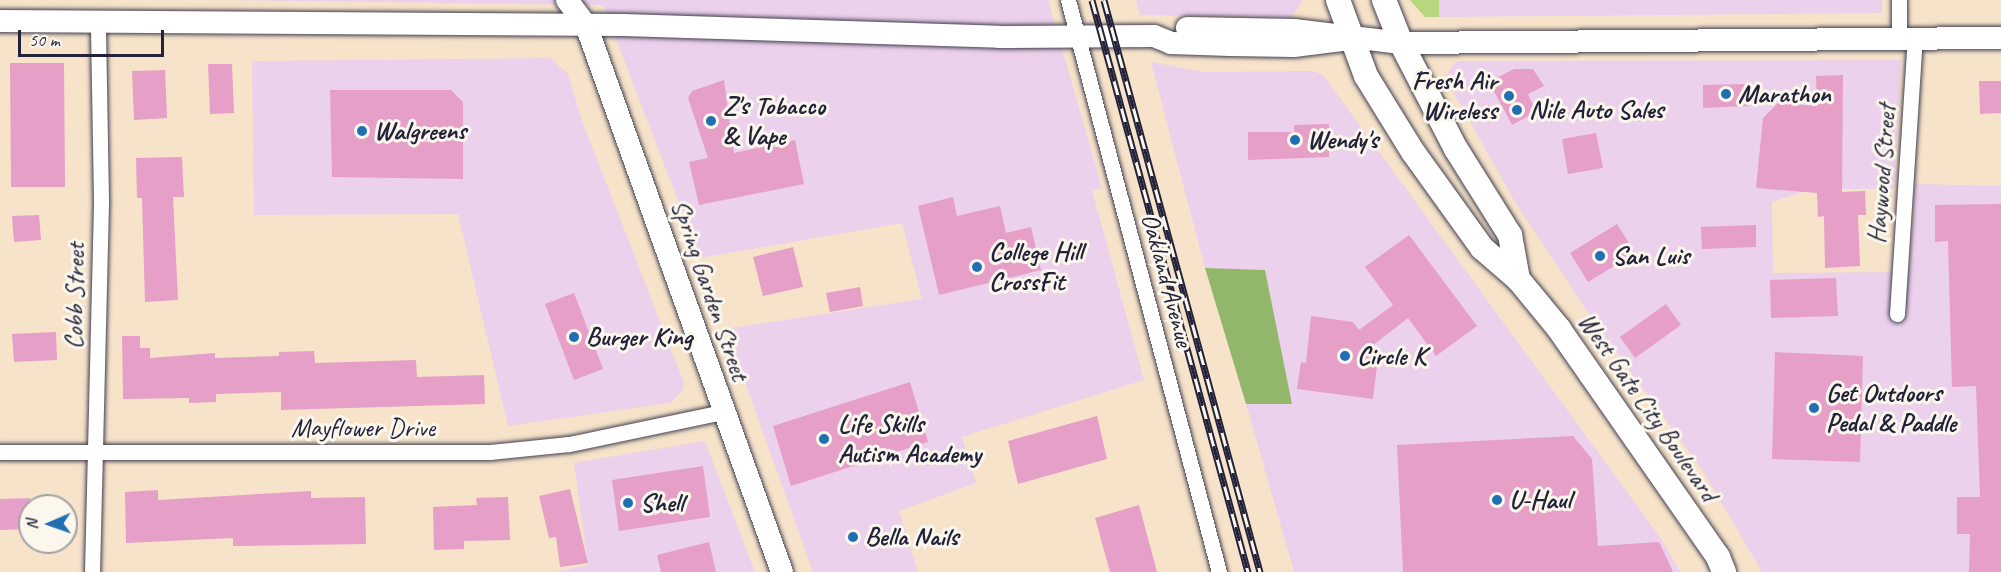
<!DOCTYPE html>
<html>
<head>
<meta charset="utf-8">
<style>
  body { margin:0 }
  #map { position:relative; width:2001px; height:572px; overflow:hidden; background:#f6e3ca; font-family:Caveat,sans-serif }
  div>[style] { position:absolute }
  .built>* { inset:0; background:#ebd1eb }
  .green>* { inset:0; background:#b8d67c }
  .forest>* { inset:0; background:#92b76c }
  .building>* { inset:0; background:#e69fc7 }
  .roads { filter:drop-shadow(0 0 2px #423f50) drop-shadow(0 0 2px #423f50) }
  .street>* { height:15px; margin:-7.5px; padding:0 7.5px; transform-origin:7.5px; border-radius:7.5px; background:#fff }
  .secondary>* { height:22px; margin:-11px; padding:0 11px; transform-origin:11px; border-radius:11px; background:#fff }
  .primary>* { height:24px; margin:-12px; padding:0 12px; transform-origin:12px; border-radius:12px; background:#fff }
  .rail>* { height:7px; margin-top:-3.5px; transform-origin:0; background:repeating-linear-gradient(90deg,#fbf7ec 0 14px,#22223b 0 28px); box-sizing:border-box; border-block:2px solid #22223b }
  .dots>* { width:16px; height:16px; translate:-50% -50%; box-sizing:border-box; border:3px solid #fbf7ec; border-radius:50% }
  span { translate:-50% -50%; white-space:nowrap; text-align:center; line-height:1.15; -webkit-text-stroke:6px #fbf7ec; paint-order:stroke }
  .poi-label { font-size:26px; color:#22223b; font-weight:700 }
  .right { translate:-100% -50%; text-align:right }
  .left { translate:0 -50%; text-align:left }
  .street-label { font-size:26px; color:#22223b }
  .north { position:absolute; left:18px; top:494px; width:60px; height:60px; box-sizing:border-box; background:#fbf7ec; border:2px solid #a4a2a5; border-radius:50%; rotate:268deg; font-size:16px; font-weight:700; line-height:24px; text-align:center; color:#22223b }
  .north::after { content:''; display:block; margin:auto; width:21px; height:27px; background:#1f6fb2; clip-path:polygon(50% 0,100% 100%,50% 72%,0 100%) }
  .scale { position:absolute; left:18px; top:30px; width:146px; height:27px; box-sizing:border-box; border:3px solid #22223b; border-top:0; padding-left:8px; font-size:18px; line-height:21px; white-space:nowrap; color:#22223b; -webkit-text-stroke:4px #fbf7ec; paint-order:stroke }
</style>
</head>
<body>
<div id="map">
  <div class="built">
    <div style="clip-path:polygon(224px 0,1048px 0,1102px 188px,1092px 190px,1144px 380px,962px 437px,976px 483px,899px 511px,918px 572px,813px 572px,726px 329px,922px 299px,902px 223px,700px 258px,603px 5px)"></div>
    <div style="clip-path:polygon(1136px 0,1302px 0,1303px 1px,1291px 17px,1140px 15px)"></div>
    <div style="clip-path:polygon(1439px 0,1882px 0,1882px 13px,1439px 17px)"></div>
    <div style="clip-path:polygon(550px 58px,568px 74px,582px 121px,684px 383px,683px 390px,670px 403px,508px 426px,458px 214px,254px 215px,252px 61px)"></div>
    <div style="clip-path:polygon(1901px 60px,1894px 189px,1811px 189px,1772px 202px,1773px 273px,1910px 272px,1915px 184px,2001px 186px,2001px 572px,1762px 572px,1703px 471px,1595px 323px,1515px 202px,1445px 77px,1455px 62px,1461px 61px)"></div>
    <div style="clip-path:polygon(1151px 62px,1203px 72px,1313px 71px,1323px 75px,1662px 540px,1680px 572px,1294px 572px,1246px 404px,1292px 404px,1265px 270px,1205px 268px)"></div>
    <div style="clip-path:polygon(705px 441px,755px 572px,556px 572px,588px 565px,574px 463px)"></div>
  </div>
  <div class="green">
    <div style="clip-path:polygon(1410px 0,1439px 0,1439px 17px,1425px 17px)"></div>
  </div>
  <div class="forest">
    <div style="clip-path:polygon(1205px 268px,1265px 270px,1292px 404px,1246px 404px)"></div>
  </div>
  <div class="building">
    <div style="clip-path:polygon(10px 63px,64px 63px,65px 187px,11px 187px)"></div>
    <div style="clip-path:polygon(208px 64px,232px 64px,234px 113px,210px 114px)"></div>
    <div style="clip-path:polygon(1514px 69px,1533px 69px,1544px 86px,1528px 94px,1536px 112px,1512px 125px,1489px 82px)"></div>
    <div style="clip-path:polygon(165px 70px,167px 118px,134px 120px,132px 71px)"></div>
    <div style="clip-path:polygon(1843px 75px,1842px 192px,1865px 191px,1866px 215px,1858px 215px,1860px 266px,1825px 268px,1824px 216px,1818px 217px,1817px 193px,1756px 188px,1763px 118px,1778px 103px,1817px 106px,1816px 76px)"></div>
    <div style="clip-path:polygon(724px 80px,734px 153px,795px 140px,804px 184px,699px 205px,689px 162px,708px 158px,688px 98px,692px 91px)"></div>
    <div style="clip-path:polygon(1979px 81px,2001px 81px,2001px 113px,1980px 114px)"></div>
    <div style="clip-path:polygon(1747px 84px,1748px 106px,1703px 108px,1703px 85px)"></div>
    <div style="clip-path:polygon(330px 90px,451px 90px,463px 102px,463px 179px,332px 177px)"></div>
    <div style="clip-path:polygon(1329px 124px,1329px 157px,1248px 160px,1248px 132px,1294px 132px,1294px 125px)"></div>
    <div style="clip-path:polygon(1596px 133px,1603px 168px,1568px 174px,1562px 139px)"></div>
    <div style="clip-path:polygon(182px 157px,184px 197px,173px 197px,178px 300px,145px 302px,142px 198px,137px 198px,136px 158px)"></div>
    <div style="clip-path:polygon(953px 197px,957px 216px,1000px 206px,1006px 233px,1031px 227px,1041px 270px,939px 295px,918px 206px)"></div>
    <div style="clip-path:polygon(2001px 204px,2001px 572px,1969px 572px,1970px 534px,1957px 534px,1957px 497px,1980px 497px,1976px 386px,1952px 387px,1948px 241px,1935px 242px,1935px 205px)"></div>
    <div style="clip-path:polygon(39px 215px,41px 240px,14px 242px,12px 216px)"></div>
    <div style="clip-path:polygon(1617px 224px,1635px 253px,1588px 282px,1570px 253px)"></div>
    <div style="clip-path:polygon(1756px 225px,1756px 247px,1702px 249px,1701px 227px)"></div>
    <div style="clip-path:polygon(1409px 235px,1477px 326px,1436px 356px,1408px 318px,1372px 346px,1378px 357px,1373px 399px,1297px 389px,1301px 362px,1306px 363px,1311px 316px,1353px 322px,1359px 330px,1393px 305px,1365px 267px)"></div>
    <div style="clip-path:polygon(793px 247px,803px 287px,763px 296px,753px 257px)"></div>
    <div style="clip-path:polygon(1836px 278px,1838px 316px,1771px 318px,1770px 280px)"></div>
    <div style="clip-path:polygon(860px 287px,863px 306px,830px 312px,826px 293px)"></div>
    <div style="clip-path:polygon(574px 293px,603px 369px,574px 380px,545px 304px)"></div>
    <div style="clip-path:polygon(1666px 304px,1681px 325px,1635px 358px,1620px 337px)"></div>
    <div style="clip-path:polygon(56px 332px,57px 360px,14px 362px,12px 334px)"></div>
    <div style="clip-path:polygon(122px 336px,140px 336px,140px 348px,150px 348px,150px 358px,215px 353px,215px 358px,279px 356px,279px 352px,314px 351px,315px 363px,416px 360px,417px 377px,484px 375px,485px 404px,281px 410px,281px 392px,216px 394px,216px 402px,189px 403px,189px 398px,123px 399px)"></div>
    <div style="clip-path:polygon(1775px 352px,1863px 356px,1860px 462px,1772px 459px)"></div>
    <div style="clip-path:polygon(910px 382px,928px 442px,791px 486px,773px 426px)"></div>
    <div style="clip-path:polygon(1097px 416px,1107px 459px,1018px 484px,1008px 441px)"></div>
    <div style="clip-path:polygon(1573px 436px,1592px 459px,1598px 546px,1659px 542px,1673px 572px,1403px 572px,1397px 445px)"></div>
    <div style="clip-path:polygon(703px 466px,710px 517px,619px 531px,612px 480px)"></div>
    <div style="clip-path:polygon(570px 489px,588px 563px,560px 567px,556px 537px,549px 538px,539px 496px)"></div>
    <div style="clip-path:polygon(158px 490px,158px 500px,311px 491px,311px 498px,365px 497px,366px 544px,233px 546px,233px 538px,126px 543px,125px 492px)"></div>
    <div style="clip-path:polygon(508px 497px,510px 540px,464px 541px,464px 549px,434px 550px,433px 507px,477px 505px,476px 498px)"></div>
    <div style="clip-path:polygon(30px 498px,30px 529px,0 530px,0 499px)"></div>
    <div style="clip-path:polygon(1139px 505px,1157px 572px,1110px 572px,1095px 518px)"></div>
    <div style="clip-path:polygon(709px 542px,716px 572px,661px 572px,657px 555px)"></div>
  </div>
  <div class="roads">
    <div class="street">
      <div style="left:1068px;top:0;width:592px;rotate:75.21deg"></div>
      <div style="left:1899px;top:37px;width:37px;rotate:-90deg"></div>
      <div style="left:1897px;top:314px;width:278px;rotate:-86.3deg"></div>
      <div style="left:0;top:452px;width:490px"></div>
      <div style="left:490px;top:452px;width:79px;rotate:-5.8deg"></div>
      <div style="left:569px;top:444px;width:156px;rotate:-11.8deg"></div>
      <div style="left:92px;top:572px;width:372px;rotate:-88.6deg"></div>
      <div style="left:101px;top:200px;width:179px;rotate:-91deg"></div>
    </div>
    <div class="secondary">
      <div style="left:567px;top:0;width:31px;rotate:53deg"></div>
      <div style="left:586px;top:25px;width:581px;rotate:70.29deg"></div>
      <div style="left:0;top:21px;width:623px;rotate:0.37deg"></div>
      <div style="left:623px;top:25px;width:376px;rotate:1.8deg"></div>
      <div style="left:999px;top:37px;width:155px;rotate:-0.4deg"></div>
      <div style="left:1154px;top:36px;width:18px;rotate:22deg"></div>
      <div style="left:1171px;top:43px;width:59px;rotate:1.9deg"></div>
      <div style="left:1230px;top:45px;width:64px;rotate:0.9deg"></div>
      <div style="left:1294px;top:46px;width:56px;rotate:-7.1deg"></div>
      <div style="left:1187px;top:28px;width:107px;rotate:1.1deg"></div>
      <div style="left:1294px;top:30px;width:108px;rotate:6.9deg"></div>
      <div style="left:1401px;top:43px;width:600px;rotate:-0.48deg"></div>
    </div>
    <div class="primary">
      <div style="left:1338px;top:0;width:81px;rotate:69.8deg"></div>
      <div style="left:1366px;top:76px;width:89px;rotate:58.3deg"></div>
      <div style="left:1413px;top:152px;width:118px;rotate:54.3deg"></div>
      <div style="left:1482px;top:248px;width:48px;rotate:40.7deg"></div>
      <div style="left:1518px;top:279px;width:65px;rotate:50.6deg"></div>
      <div style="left:1559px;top:329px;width:278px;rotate:55.1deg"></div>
      <div style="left:1718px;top:557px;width:16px;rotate:68deg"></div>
      <div style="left:1384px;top:0;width:46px;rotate:68.4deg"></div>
      <div style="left:1401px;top:43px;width:119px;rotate:62.6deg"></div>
      <div style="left:1456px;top:149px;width:102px;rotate:57.9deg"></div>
      <div style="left:1510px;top:235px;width:45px;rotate:79.7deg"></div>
    </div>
  </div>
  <div class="rail">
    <div style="left:1092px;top:0;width:593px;rotate:74.74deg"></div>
    <div style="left:1104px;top:0;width:593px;rotate:74.74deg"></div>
  </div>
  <div class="dots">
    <div style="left:1726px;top:94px;background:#1f6fb2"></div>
    <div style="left:1509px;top:96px;background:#1f6fb2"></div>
    <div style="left:1517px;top:110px;background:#1f6fb2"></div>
    <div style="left:711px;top:121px;background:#1f6fb2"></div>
    <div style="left:362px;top:131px;background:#1f6fb2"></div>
    <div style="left:1295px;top:140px;background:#1f6fb2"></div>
    <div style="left:1600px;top:256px;background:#1f6fb2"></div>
    <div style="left:977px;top:267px;background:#1f6fb2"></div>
    <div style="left:574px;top:337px;background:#1f6fb2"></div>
    <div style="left:1345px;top:356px;background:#1f6fb2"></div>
    <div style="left:1814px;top:408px;background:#1f6fb2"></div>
    <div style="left:824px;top:439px;background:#1f6fb2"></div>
    <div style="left:1497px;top:500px;background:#1f6fb2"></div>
    <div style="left:628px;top:503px;background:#1f6fb2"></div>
    <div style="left:853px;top:537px;background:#1f6fb2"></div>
  </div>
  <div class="poi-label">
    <span class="right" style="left:1497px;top:96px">Fresh Air<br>Wireless</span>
    <span class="left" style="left:1738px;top:94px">Marathon</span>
    <span class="left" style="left:723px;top:121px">Z's Tobacco<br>&amp; Vape</span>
    <span class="left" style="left:1529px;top:110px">Nile Auto Sales</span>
    <span class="left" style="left:374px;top:131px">Walgreens</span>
    <span class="left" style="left:1307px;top:140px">Wendy's</span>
    <span class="left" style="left:989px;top:267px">College Hill<br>CrossFit</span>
    <span class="left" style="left:1612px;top:256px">San Luis</span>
    <span class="left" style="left:586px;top:337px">Burger King</span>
    <span class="left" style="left:1357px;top:356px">Circle K</span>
    <span class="left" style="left:1826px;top:408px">Get Outdoors<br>Pedal &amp; Paddle</span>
    <span class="left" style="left:838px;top:439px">Life Skills<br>Autism Academy</span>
    <span class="left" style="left:1509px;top:500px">U-Haul</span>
    <span class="left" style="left:640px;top:503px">Shell</span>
    <span class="left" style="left:865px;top:537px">Bella Nails</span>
  </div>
  <div class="street-label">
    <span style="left:1882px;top:174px;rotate:-86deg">Haywood Street</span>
    <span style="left:1167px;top:280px;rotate:75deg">Oakland Avenue</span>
    <span style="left:710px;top:290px;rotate:71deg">Spring Garden Street</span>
    <span style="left:75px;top:296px;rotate:-89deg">Cobb Street</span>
    <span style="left:1648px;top:407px;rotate:55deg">West Gate City Boulevard</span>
    <span style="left:363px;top:428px">Mayflower Drive</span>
  </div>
  <div class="north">N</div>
  <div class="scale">50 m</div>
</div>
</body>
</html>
